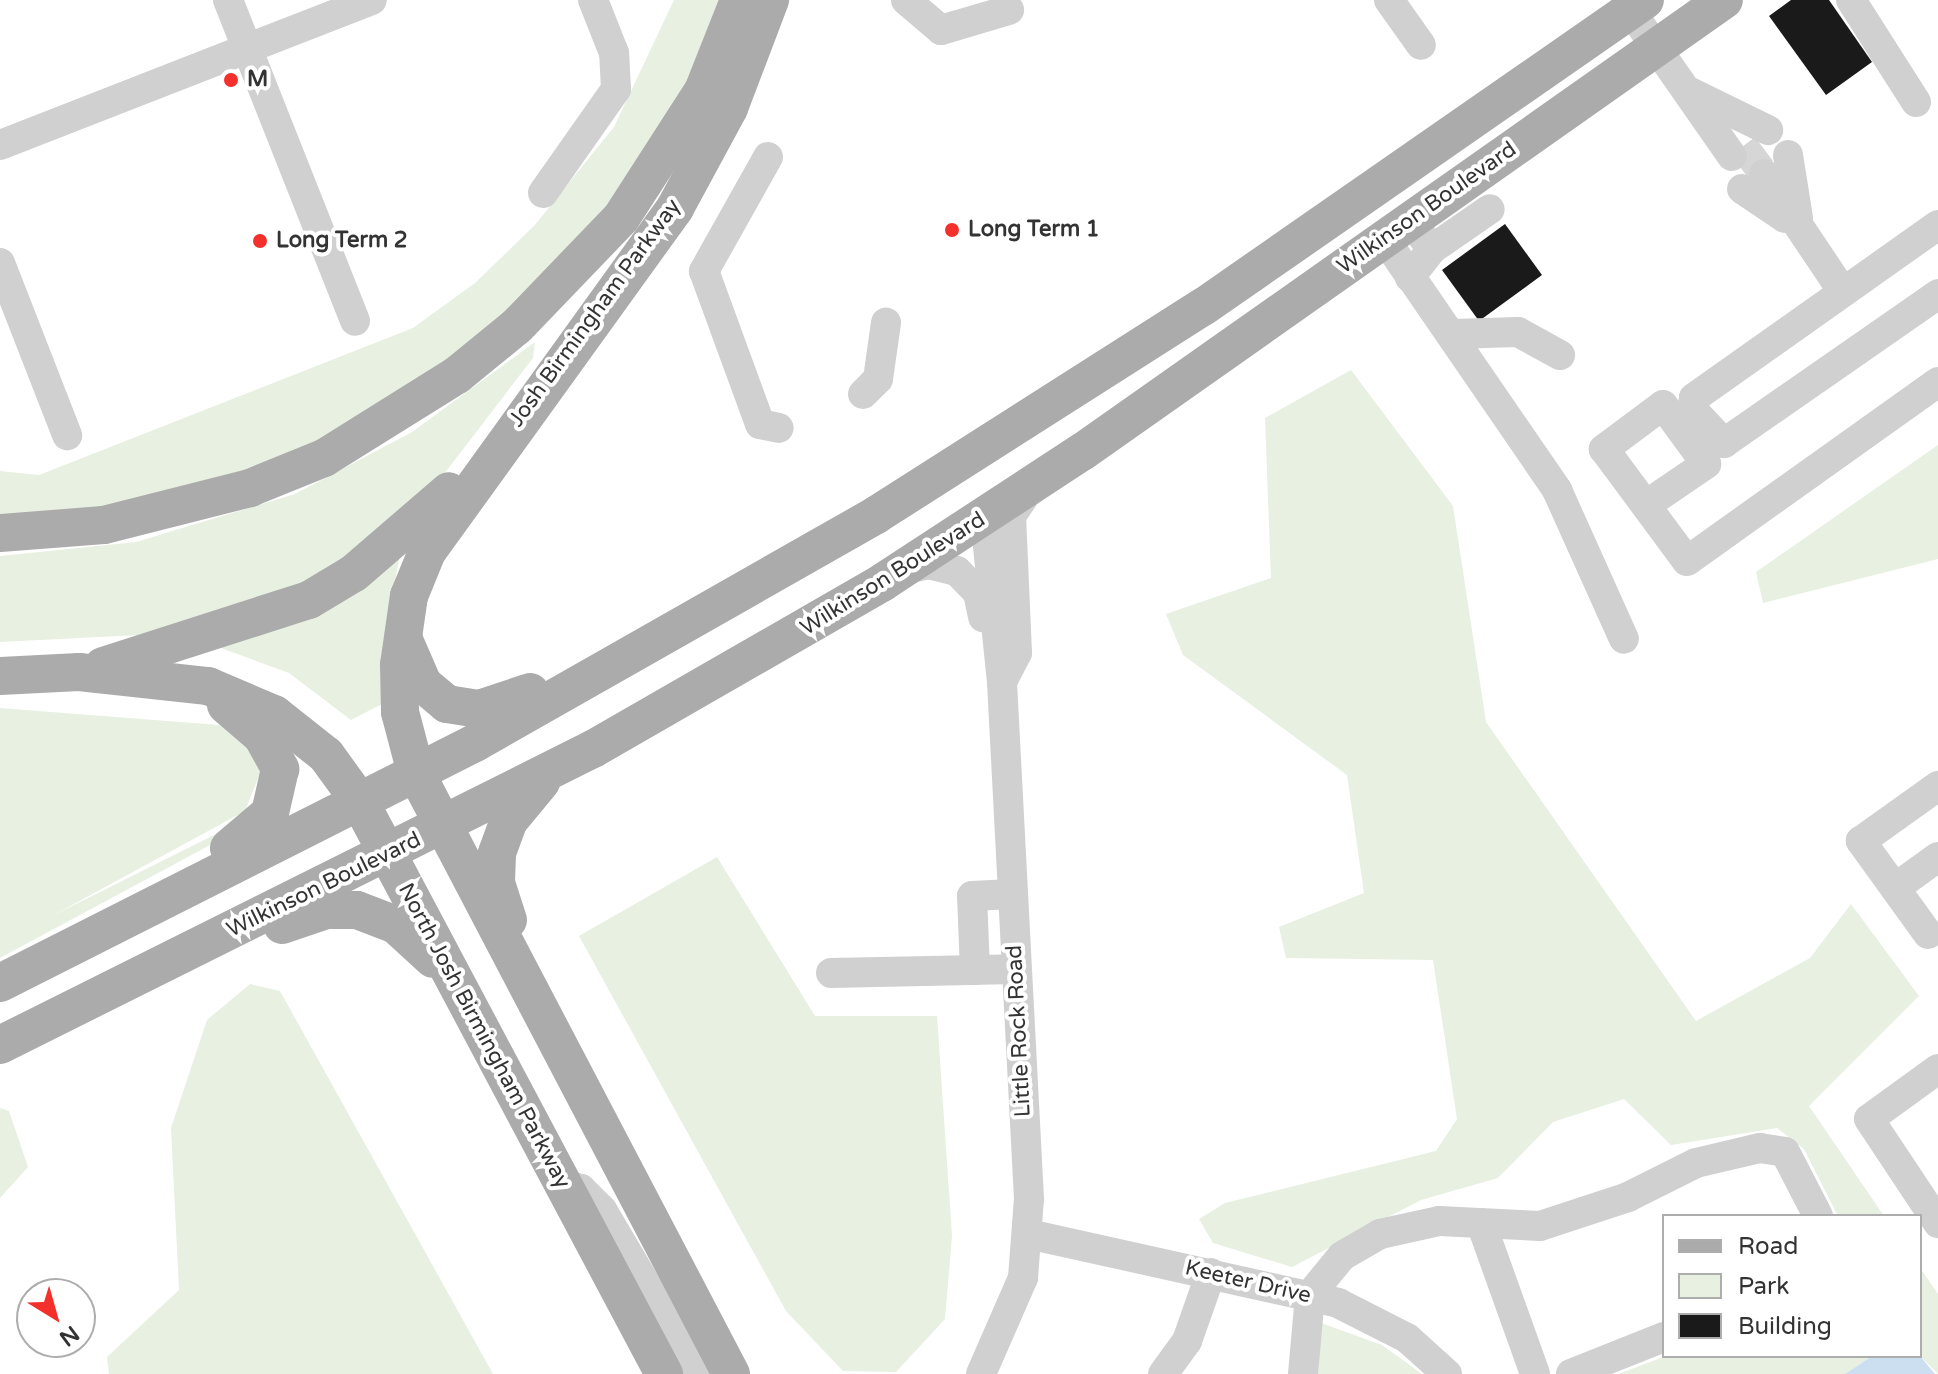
<!DOCTYPE html>
<html>
<head>
<meta charset="utf-8">
<style>
  body { margin:0 }
  #map { position:relative; width:1938px; height:1374px; overflow:hidden; background:#fff; font-family:"Varela Round",sans-serif }
  div>[style] { position:absolute }
  .green>* { inset:0; background:#e7f0e1 }
  .water>* { inset:0; background:#ccdff0 }
  .building>* { inset:0; background:#1a1a1a }
  .minor-tunnel>* { height:30px; margin-top:-15px; transform-origin:0; background:repeating-linear-gradient(90deg,#d6d6d6 0 30px,transparent 0 45px) }
  .minor>* { height:30px; margin:-15px; padding:0 15px; transform-origin:15px; border-radius:15px; background:#d0d0d0 }
  .major>* { height:38px; margin:-19px; padding:0 19px; transform-origin:19px; border-radius:19px; background:#ababab }
  .dots>* { width:22px; height:22px; translate:-50% -50%; box-sizing:border-box; border:4px solid #fff; border-radius:50% }
  span { translate:-50% -50%; white-space:nowrap; text-align:center; line-height:1.15; -webkit-text-stroke:8px #fff; paint-order:stroke }
  .poi-label { font-size:22px; color:#333; font-weight:700 }
  .left { translate:0 -50%; text-align:left }
  .street-label { font-size:22px; color:#333 }
  .legend { position:absolute; left:1662px; top:1214px; width:260px; height:144px; box-sizing:border-box; background:#fff; border:2px solid #adadad; margin:0; padding:10px 14px; list-style:none; font-size:24px; color:#333 }
  .legend li { display:flex; align-items:center; gap:16px; height:40px }
  .legend b { width:40px; border:2px solid #adadad }
  .north { position:absolute; left:16px; top:1278px; width:80px; height:80px; box-sizing:border-box; background:#fff; border:2px solid #adadad; border-radius:50%; rotate:143deg; font-size:22px; font-weight:700; line-height:32px; text-align:center; color:#333 }
  .north::after { content:''; display:block; margin:auto; width:28px; height:36px; background:#f3302b; clip-path:polygon(50% 0,100% 100%,50% 72%,0 100%) }
</style>
</head>
<body>
<div id="map">
  <div class="green">
    <div style="clip-path:polygon(674px 0,727px 0,701px 64px,625px 188px,478px 341px,326px 441px,159px 502px,0 521px,0 471px,39px 475px,413px 328px,475px 283px,534px 226px,614px 127px)"></div>
    <div style="clip-path:polygon(535px 342px,533px 358px,431px 491px,334px 576px,139px 635px,0 642px,0 556px,136px 542px,295px 494px,412px 432px)"></div>
    <div style="clip-path:polygon(1351px 370px,1453px 506px,1486px 722px,1696px 1021px,1810px 958px,1851px 904px,1919px 996px,1809px 1106px,1884px 1216px,1838px 1216px,1804px 1149px,1777px 1128px,1671px 1145px,1624px 1099px,1553px 1122px,1498px 1178px,1421px 1200px,1292px 1267px,1213px 1243px,1199px 1219px,1225px 1203px,1436px 1151px,1457px 1119px,1433px 960px,1286px 958px,1279px 927px,1364px 893px,1347px 775px,1183px 655px,1166px 614px,1271px 578px,1265px 418px)"></div>
    <div style="clip-path:polygon(1938px 445px,1938px 559px,1763px 603px,1756px 572px)"></div>
    <div style="clip-path:polygon(400px 554px,382px 652px,382px 704px,351px 720px,289px 673px,221px 648px)"></div>
    <div style="clip-path:polygon(0 708px,232px 726px,270px 775px,259px 776px,245px 811px,52px 916px,238px 823px,238px 830px,0 958px)"></div>
    <div style="clip-path:polygon(717px 857px,815px 1016px,937px 1016px,952px 1236px,945px 1319px,896px 1372px,843px 1371px,786px 1311px,579px 936px)"></div>
    <div style="clip-path:polygon(250px 984px,280px 991px,493px 1374px,109px 1374px,107px 1357px,179px 1290px,171px 1128px,207px 1020px)"></div>
    <div style="clip-path:polygon(0 1108px,9px 1111px,28px 1167px,0 1198px)"></div>
    <div style="clip-path:polygon(1920px 1268px,1938px 1294px,1938px 1374px,1920px 1356px)"></div>
    <div style="clip-path:polygon(1321px 1323px,1382px 1345px,1422px 1374px,1318px 1374px)"></div>
    <div style="clip-path:polygon(1666px 1356px,1872px 1356px,1845px 1374px,1618px 1374px)"></div>
  </div>
  <div class="water">
    <div style="clip-path:polygon(1872px 1356px,1920px 1356px,1935px 1374px,1845px 1374px)"></div>
  </div>
  <div class="building">
    <div style="clip-path:polygon(1791px 0,1829px 0,1872px 62px,1826px 95px,1769px 16px)"></div>
    <div style="clip-path:polygon(236px 73px,240px 81px,226px 87px,222px 78px)"></div>
    <div style="clip-path:polygon(1505px 224px,1542px 275px,1479px 321px,1442px 270px)"></div>
  </div>
  <div class="minor-tunnel">
    <div style="left:1743px;top:146px;width:35px;rotate:53deg"></div>
  </div>
  <div class="minor">
    <div style="left:228px;top:0;width:345px;rotate:68.4deg"></div>
    <div style="left:906px;top:0;width:46px;rotate:40.6deg"></div>
    <div style="left:941px;top:30px;width:71px;rotate:-16.4deg"></div>
    <div style="left:1389px;top:0;width:55px;rotate:54.6deg"></div>
    <div style="left:1851px;top:0;width:121px;rotate:57.5deg"></div>
    <div style="left:1630px;top:10px;width:178px;rotate:55.1deg"></div>
    <div style="left:1690px;top:92px;width:87px;rotate:26deg"></div>
    <div style="left:0;top:145px;width:399px;rotate:-21.3deg"></div>
    <div style="left:1788px;top:155px;width:64px;rotate:81deg"></div>
    <div style="left:768px;top:157px;width:131px;rotate:119.3deg"></div>
    <div style="left:704px;top:271px;width:163px;rotate:69.9deg"></div>
    <div style="left:760px;top:424px;width:19px;rotate:12deg"></div>
    <div style="left:1764px;top:174px;width:142px;rotate:56.2deg"></div>
    <div style="left:1742px;top:189px;width:52px;rotate:34deg"></div>
    <div style="left:543px;top:193px;width:127px;rotate:-54.9deg"></div>
    <div style="left:616px;top:89px;width:36px;rotate:-93deg"></div>
    <div style="left:614px;top:53px;width:57px;rotate:-111.6deg"></div>
    <div style="left:1410px;top:220px;width:36px;rotate:53deg"></div>
    <div style="left:1432px;top:249px;width:36px;rotate:128deg"></div>
    <div style="left:1938px;top:225px;width:299px;rotate:144.7deg"></div>
    <div style="left:1694px;top:398px;width:11px;rotate:100deg"></div>
    <div style="left:1692px;top:409px;width:47px;rotate:46.7deg"></div>
    <div style="left:1724px;top:443px;width:261px;rotate:-34.8deg"></div>
    <div style="left:1384px;top:238px;width:306px;rotate:55.5deg"></div>
    <div style="left:1557px;top:490px;width:163px;rotate:65.8deg"></div>
    <div style="left:1432px;top:249px;width:70px;rotate:-34.6deg"></div>
    <div style="left:0;top:263px;width:185px;rotate:68.7deg"></div>
    <div style="left:1453px;top:334px;width:65px;rotate:-1.8deg"></div>
    <div style="left:1518px;top:332px;width:48px;rotate:28.7deg"></div>
    <div style="left:863px;top:394px;width:21px;rotate:-45deg"></div>
    <div style="left:878px;top:379px;width:57px;rotate:-81.9deg"></div>
    <div style="left:1646px;top:505px;width:73px;rotate:-34.3deg"></div>
    <div style="left:1706px;top:464px;width:73px;rotate:-126.1deg"></div>
    <div style="left:1663px;top:405px;width:74px;rotate:143.3deg"></div>
    <div style="left:1604px;top:449px;width:139px;rotate:53.5deg"></div>
    <div style="left:1687px;top:561px;width:308px;rotate:-35.5deg"></div>
    <div style="left:903px;top:570px;width:26px;rotate:-13deg"></div>
    <div style="left:928px;top:564px;width:30px;rotate:14deg"></div>
    <div style="left:957px;top:571px;width:30px;rotate:46deg"></div>
    <div style="left:978px;top:593px;width:25px;rotate:78deg"></div>
    <div style="left:1002px;top:682px;width:33px;rotate:-63deg"></div>
    <div style="left:1017px;top:653px;width:137px;rotate:-92.5deg"></div>
    <div style="left:1011px;top:516px;width:34px;rotate:-56deg"></div>
    <div style="left:1895px;top:888px;width:53px;rotate:-35.8deg"></div>
    <div style="left:1928px;top:934px;width:115px;rotate:-125.8deg"></div>
    <div style="left:1861px;top:841px;width:95px;rotate:-35.5deg"></div>
    <div style="left:975px;top:970px;width:74px;rotate:-92.3deg"></div>
    <div style="left:972px;top:896px;width:40px;rotate:-2.9deg"></div>
    <div style="left:831px;top:973px;width:185px;rotate:-1.2deg"></div>
    <div style="left:1938px;top:1069px;width:85px;rotate:144.1deg"></div>
    <div style="left:1869px;top:1119px;width:125px;rotate:56.4deg"></div>
    <div style="left:563px;top:1184px;width:19px;rotate:16deg"></div>
    <div style="left:581px;top:1189px;width:30px;rotate:45deg"></div>
    <div style="left:602px;top:1210px;width:191px;rotate:59.4deg"></div>
    <div style="left:1481px;top:1223px;width:160px;rotate:70.3deg"></div>
    <div style="left:1028px;top:1234px;width:318px;rotate:12.5deg"></div>
    <div style="left:1338px;top:1303px;width:77px;rotate:26.9deg"></div>
    <div style="left:1407px;top:1338px;width:54px;rotate:42deg"></div>
    <div style="left:981px;top:1374px;width:105px;rotate:-66.4deg"></div>
    <div style="left:1023px;top:1278px;width:79px;rotate:-85.7deg"></div>
    <div style="left:1029px;top:1199px;width:518px;rotate:-92.99deg"></div>
    <div style="left:1002px;top:682px;width:165px;rotate:-95.9deg"></div>
    <div style="left:1163px;top:1374px;width:41px;rotate:-54deg"></div>
    <div style="left:1187px;top:1341px;width:72px;rotate:-70.6deg"></div>
    <div style="left:1303px;top:1374px;width:79px;rotate:-84.9deg"></div>
    <div style="left:1310px;top:1295px;width:50px;rotate:-50.6deg"></div>
    <div style="left:1342px;top:1256px;width:44px;rotate:-30.1deg"></div>
    <div style="left:1380px;top:1234px;width:60px;rotate:-12.4deg"></div>
    <div style="left:1439px;top:1221px;width:101px;rotate:2.8deg"></div>
    <div style="left:1540px;top:1226px;width:93px;rotate:-18.2deg"></div>
    <div style="left:1628px;top:1197px;width:76px;rotate:-26.6deg"></div>
    <div style="left:1696px;top:1163px;width:66px;rotate:-13.2deg"></div>
    <div style="left:1760px;top:1148px;width:25px;rotate:9deg"></div>
    <div style="left:1785px;top:1152px;width:72px;rotate:62.7deg"></div>
    <div style="left:1571px;top:1374px;width:100px;rotate:-21.7deg"></div>
  </div>
  <div class="major">
    <div style="left:0;top:533px;width:104px;rotate:-4.4deg"></div>
    <div style="left:104px;top:525px;width:151px;rotate:-14.2deg"></div>
    <div style="left:250px;top:488px;width:80px;rotate:-22.1deg"></div>
    <div style="left:324px;top:458px;width:157px;rotate:-32deg"></div>
    <div style="left:457px;top:375px;width:77px;rotate:-39.2deg"></div>
    <div style="left:517px;top:326px;width:150px;rotate:-46.1deg"></div>
    <div style="left:621px;top:218px;width:151px;rotate:-57.2deg"></div>
    <div style="left:703px;top:91px;width:98px;rotate:-68.4deg"></div>
    <div style="left:404px;top:640px;width:48px;rotate:66.6deg"></div>
    <div style="left:423px;top:684px;width:31px;rotate:40deg"></div>
    <div style="left:447px;top:704px;width:32px;rotate:9deg"></div>
    <div style="left:479px;top:709px;width:54px;rotate:-18.4deg"></div>
    <div style="left:103px;top:666px;width:216px;rotate:-17.8deg"></div>
    <div style="left:309px;top:600px;width:52px;rotate:-31deg"></div>
    <div style="left:354px;top:573px;width:125px;rotate:-40.8deg"></div>
    <div style="left:0;top:676px;width:79px;rotate:-2.9deg"></div>
    <div style="left:79px;top:672px;width:130px;rotate:6.2deg"></div>
    <div style="left:208px;top:686px;width:72px;rotate:23deg"></div>
    <div style="left:274px;top:714px;width:66px;rotate:38.3deg"></div>
    <div style="left:326px;top:755px;width:58px;rotate:54.1deg"></div>
    <div style="left:360px;top:802px;width:648px;rotate:62.01deg"></div>
    <div style="left:226px;top:705px;width:48px;rotate:40.7deg"></div>
    <div style="left:262px;top:736px;width:38px;rotate:61deg"></div>
    <div style="left:280px;top:769px;width:45px;rotate:102.8deg"></div>
    <div style="left:270px;top:813px;width:54px;rotate:139.5deg"></div>
    <div style="left:508px;top:920px;width:40px;rotate:-108deg"></div>
    <div style="left:496px;top:882px;width:29px;rotate:-88deg"></div>
    <div style="left:497px;top:853px;width:33px;rotate:-70deg"></div>
    <div style="left:508px;top:822px;width:52px;rotate:-50.5deg"></div>
    <div style="left:282px;top:925px;width:46px;rotate:-18.8deg"></div>
    <div style="left:326px;top:910px;width:31px"></div>
    <div style="left:357px;top:910px;width:42px;rotate:21deg"></div>
    <div style="left:396px;top:925px;width:50px;rotate:42.6deg"></div>
    <div style="left:0;top:983px;width:532px;rotate:-26.81deg"></div>
    <div style="left:475px;top:743px;width:461px;rotate:-29.6deg"></div>
    <div style="left:876px;top:515px;width:388px;rotate:-32.5deg"></div>
    <div style="left:1203px;top:307px;width:538px;rotate:-34.78deg"></div>
    <div style="left:0;top:1045px;width:663px;rotate:-26.53deg"></div>
    <div style="left:593px;top:749px;width:335px;rotate:-29.9deg"></div>
    <div style="left:883px;top:582px;width:238px;rotate:-33.2deg"></div>
    <div style="left:1082px;top:452px;width:785px;rotate:-35.15deg"></div>
    <div style="left:731px;top:1374px;width:679px;rotate:-117.66deg"></div>
    <div style="left:416px;top:773px;width:63px;rotate:-104.7deg"></div>
    <div style="left:400px;top:712px;width:47px;rotate:-91.2deg"></div>
    <div style="left:399px;top:665px;width:70px;rotate:-81.8deg"></div>
    <div style="left:409px;top:596px;width:48px;rotate:-67.8deg"></div>
    <div style="left:427px;top:552px;width:424px;rotate:-54.2deg"></div>
    <div style="left:675px;top:208px;width:114px;rotate:-61.6deg"></div>
    <div style="left:729px;top:108px;width:116px;rotate:-69.2deg"></div>
  </div>
  <div class="dots">
    <div style="left:231px;top:80px;background:#f3302b"></div>
    <div style="left:952px;top:230px;background:#f3302b"></div>
    <div style="left:260px;top:241px;background:#f3302b"></div>
  </div>
  <div class="poi-label">
    <span class="left" style="left:247px;top:80px">M</span>
    <span class="left" style="left:968px;top:230px">Long Term 1</span>
    <span class="left" style="left:276px;top:241px">Long Term 2</span>
  </div>
  <div class="street-label">
    <span style="left:1427px;top:208px;rotate:-35deg">Wilkinson Boulevard</span>
    <span style="left:595px;top:313px;rotate:-54deg">Josh Birmingham Parkway</span>
    <span style="left:893px;top:574px;rotate:-32deg">Wilkinson Boulevard</span>
    <span style="left:324px;top:885px;rotate:-26deg">Wilkinson Boulevard</span>
    <span style="left:1019px;top:1031px;rotate:-93deg">Little Rock Road</span>
    <span style="left:484px;top:1036px;rotate:62deg">North Josh Birmingham Parkway</span>
    <span style="left:1248px;top:1282px;rotate:13deg">Keeter Drive</span>
  </div>
  <ul class="legend">
  <li><b style="height:10px;background:#ababab"></b>Road</li>
  <li><b style="height:22px;background:#e7f0e1"></b>Park</li>
  <li><b style="height:22px;background:#1a1a1a"></b>Building</li>
  </ul>
  <div class="north">N</div>
</div>
</body>
</html>
